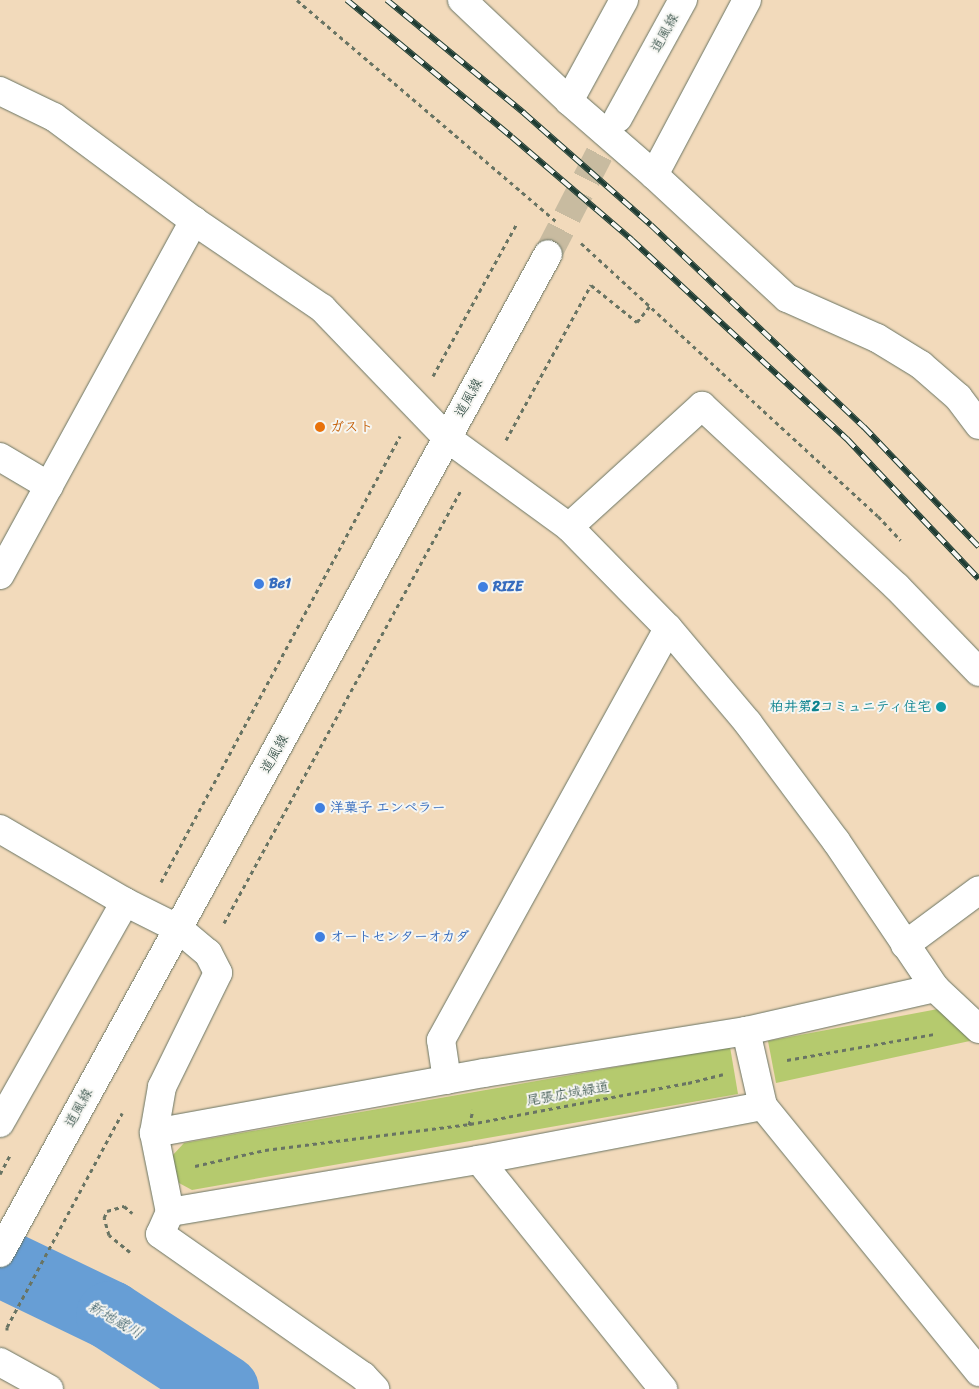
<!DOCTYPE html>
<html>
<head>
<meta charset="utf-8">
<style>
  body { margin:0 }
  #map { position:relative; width:979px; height:1389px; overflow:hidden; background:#f2dabb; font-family:Sriracha,"Klee One",sans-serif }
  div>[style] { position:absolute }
  .green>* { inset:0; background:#b5ca6e }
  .river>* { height:69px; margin:-34.5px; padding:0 34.5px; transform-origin:34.5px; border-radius:34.5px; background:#679ed5 }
  .tertiary-tunnel>* { height:28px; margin-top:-14px; transform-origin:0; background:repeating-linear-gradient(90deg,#c8bba0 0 28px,transparent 0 42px) }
  .path>* { height:3px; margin-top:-1.5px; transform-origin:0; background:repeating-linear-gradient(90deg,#697463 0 4px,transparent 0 8px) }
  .roads { filter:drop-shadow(0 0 1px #697463) drop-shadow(0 0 1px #697463) }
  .minor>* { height:28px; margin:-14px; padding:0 14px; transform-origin:14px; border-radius:14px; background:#fff }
  .tertiary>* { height:28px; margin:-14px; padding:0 14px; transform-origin:14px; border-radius:14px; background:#fff }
  .rail>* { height:5.5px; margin-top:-2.75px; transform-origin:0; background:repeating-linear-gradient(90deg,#f6f6f2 0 11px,#1f3d34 0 22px); box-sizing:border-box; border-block:1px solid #1f3d34 }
  .dots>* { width:14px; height:14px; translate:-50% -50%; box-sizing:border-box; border:2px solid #f6f6f2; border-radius:50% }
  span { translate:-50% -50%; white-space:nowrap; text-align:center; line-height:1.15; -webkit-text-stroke:4px #f6f6f2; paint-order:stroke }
  .street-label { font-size:14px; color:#1f3d34 }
  .food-label { font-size:14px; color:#c56008; font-weight:700 }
  .left { translate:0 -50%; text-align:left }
  .shop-label { font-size:14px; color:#366cbe; font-weight:700 }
  .culture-label { font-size:14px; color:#0d838f; font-weight:700 }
  .right { translate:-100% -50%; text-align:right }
  .water-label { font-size:15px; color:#355a64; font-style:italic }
</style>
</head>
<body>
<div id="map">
  <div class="green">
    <div style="clip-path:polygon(938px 1009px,979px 1039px,776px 1083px,768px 1041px)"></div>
    <div style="clip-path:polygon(730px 1047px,738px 1094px,192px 1190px,179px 1183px,172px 1156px,184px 1143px)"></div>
  </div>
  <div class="river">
    <div style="left:0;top:1262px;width:122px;rotate:25.7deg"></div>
    <div style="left:110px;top:1315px;width:136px;rotate:33deg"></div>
  </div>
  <div class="tertiary-tunnel">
    <div style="left:548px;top:254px;width:153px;rotate:-62.8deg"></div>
  </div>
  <div class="path">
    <div style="left:297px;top:0;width:340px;rotate:40.5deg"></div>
    <div style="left:581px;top:243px;width:403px;rotate:42.6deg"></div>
    <div style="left:878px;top:516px;width:33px;rotate:47deg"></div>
    <div style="left:433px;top:376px;width:175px;rotate:-61.2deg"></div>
    <div style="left:506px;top:440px;width:177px;rotate:-61.3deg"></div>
    <div style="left:591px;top:285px;width:59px;rotate:38.8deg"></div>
    <div style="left:637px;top:322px;width:21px;rotate:-51deg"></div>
    <div style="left:161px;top:882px;width:506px;rotate:-61.81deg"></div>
    <div style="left:224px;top:923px;width:494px;rotate:-61.3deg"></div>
    <div style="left:787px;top:1060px;width:149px;rotate:-10deg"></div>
    <div style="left:469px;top:1125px;width:16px;rotate:-75deg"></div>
    <div style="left:195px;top:1166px;width:72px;rotate:-12.9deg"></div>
    <div style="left:265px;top:1150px;width:207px;rotate:-7.2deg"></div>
    <div style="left:470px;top:1124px;width:222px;rotate:-10.7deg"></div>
    <div style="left:688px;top:1083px;width:36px;rotate:-14deg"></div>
    <div style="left:0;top:1174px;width:21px;rotate:-62deg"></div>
    <div style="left:130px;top:1252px;width:27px;rotate:-141deg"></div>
    <div style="left:109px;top:1235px;width:18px;rotate:-106deg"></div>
    <div style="left:104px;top:1218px;width:8px;rotate:-67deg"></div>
    <div style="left:107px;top:1211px;width:18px;rotate:-16deg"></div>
    <div style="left:124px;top:1206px;width:11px;rotate:41deg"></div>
    <div style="left:7px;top:1330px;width:3px;rotate:-90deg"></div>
    <div style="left:7px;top:1327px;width:243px;rotate:-61.7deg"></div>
  </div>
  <div class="roads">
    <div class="minor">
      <div style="left:462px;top:0;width:147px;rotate:43.3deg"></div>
      <div style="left:569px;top:101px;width:113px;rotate:41deg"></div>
      <div style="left:654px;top:175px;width:181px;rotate:42.8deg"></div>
      <div style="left:787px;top:298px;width:98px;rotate:24deg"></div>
      <div style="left:877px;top:338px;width:52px;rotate:31.5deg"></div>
      <div style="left:921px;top:365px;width:49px;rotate:40.9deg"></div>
      <div style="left:958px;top:397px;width:35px;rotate:53deg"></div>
      <div style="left:0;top:91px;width:60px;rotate:25.7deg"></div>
      <div style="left:54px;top:117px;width:174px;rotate:36.6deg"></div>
      <div style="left:194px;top:221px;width:155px;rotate:34.2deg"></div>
      <div style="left:322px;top:308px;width:180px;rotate:46.1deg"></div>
      <div style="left:447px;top:438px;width:151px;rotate:36.1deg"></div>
      <div style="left:569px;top:527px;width:141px;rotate:45.6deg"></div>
      <div style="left:668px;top:628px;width:124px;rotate:49.9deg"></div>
      <div style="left:748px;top:723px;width:147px;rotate:53.3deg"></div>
      <div style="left:836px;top:841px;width:177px;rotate:56deg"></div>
      <div style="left:935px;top:988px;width:60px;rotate:43deg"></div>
      <div style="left:569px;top:101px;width:115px;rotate:-61.4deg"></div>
      <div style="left:654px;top:175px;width:198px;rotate:-62deg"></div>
      <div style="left:0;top:457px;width:57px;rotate:30.6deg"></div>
      <div style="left:569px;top:527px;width:180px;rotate:-42.3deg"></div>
      <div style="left:702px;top:406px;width:266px;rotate:42.9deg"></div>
      <div style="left:897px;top:587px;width:118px;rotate:46deg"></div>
      <div style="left:0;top:575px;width:404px;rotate:-61.3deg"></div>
      <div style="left:0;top:829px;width:145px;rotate:30.3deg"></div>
      <div style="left:125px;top:902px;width:60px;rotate:26.6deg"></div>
      <div style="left:179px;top:929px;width:38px;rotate:40deg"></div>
      <div style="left:208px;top:953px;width:22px;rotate:63deg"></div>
      <div style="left:218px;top:973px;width:127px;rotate:116.2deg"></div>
      <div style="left:162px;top:1087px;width:47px;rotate:99.9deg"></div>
      <div style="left:154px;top:1133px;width:81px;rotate:78.6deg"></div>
      <div style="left:170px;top:1212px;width:24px;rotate:114deg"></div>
      <div style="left:160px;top:1234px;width:248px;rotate:35deg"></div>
      <div style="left:363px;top:1376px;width:18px;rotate:47deg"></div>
      <div style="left:905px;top:945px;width:92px;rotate:-36.6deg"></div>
      <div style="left:746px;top:1031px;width:77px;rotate:77.2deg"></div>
      <div style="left:763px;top:1106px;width:343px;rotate:50.9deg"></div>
      <div style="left:447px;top:1080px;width:40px;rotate:-98.5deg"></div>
      <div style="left:441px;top:1040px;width:470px;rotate:-61.1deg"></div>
      <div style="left:0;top:1123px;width:254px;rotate:-60.5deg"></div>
      <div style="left:154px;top:1133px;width:335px;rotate:-10.3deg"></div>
      <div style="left:484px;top:1073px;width:265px;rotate:-9.1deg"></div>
      <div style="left:746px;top:1031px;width:194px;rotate:-12.8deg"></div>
      <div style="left:479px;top:1160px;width:294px;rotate:51.2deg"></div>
      <div style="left:170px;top:1212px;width:313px;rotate:-9.6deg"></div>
      <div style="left:479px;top:1160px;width:289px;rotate:-10.8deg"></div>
    </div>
    <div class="tertiary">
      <div style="left:618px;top:118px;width:135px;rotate:-61.2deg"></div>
      <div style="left:0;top:1253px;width:1139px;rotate:-61.25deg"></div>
      <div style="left:0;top:1362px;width:56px;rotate:28.9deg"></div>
    </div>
  </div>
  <div class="rail">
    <div style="left:347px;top:0;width:214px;rotate:39.7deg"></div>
    <div style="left:512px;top:137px;width:158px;rotate:40.6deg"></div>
    <div style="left:632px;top:240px;width:293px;rotate:42.8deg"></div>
    <div style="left:847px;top:439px;width:192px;rotate:46.7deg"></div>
    <div style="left:387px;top:0;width:178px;rotate:39.5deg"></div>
    <div style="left:524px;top:113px;width:169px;rotate:41.4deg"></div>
    <div style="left:651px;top:225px;width:294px;rotate:43.5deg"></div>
    <div style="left:864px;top:427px;width:166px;rotate:46.2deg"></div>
  </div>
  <div class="dots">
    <div style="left:320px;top:427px;background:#e8710a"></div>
    <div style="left:259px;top:584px;background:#3f7fe0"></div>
    <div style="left:483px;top:587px;background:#3f7fe0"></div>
    <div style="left:941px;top:707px;background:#0f9aa8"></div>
    <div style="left:320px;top:808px;background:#3f7fe0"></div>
    <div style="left:320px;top:937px;background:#3f7fe0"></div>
  </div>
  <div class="street-label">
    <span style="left:665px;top:33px;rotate:-61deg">道風線</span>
    <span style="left:469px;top:398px;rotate:-61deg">道風線</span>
    <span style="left:275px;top:754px;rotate:-61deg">道風線</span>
    <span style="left:568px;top:1094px;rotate:-10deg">尾張広域緑道</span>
    <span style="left:79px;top:1108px;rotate:-61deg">道風線</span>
  </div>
  <div class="food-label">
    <span class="left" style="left:330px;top:427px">ガスト</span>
  </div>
  <div class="shop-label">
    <span class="left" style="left:269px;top:584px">Be1</span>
    <span class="left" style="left:493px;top:587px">RIZE</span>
    <span class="left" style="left:330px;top:808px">洋菓子 エンペラー</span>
    <span class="left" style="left:330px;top:937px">オートセンターオカダ</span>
  </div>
  <div class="culture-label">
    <span class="right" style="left:931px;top:707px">柏井第2コミュニティ住宅</span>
  </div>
  <div class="water-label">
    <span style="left:115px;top:1320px;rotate:30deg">新地蔵川</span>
  </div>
</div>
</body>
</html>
